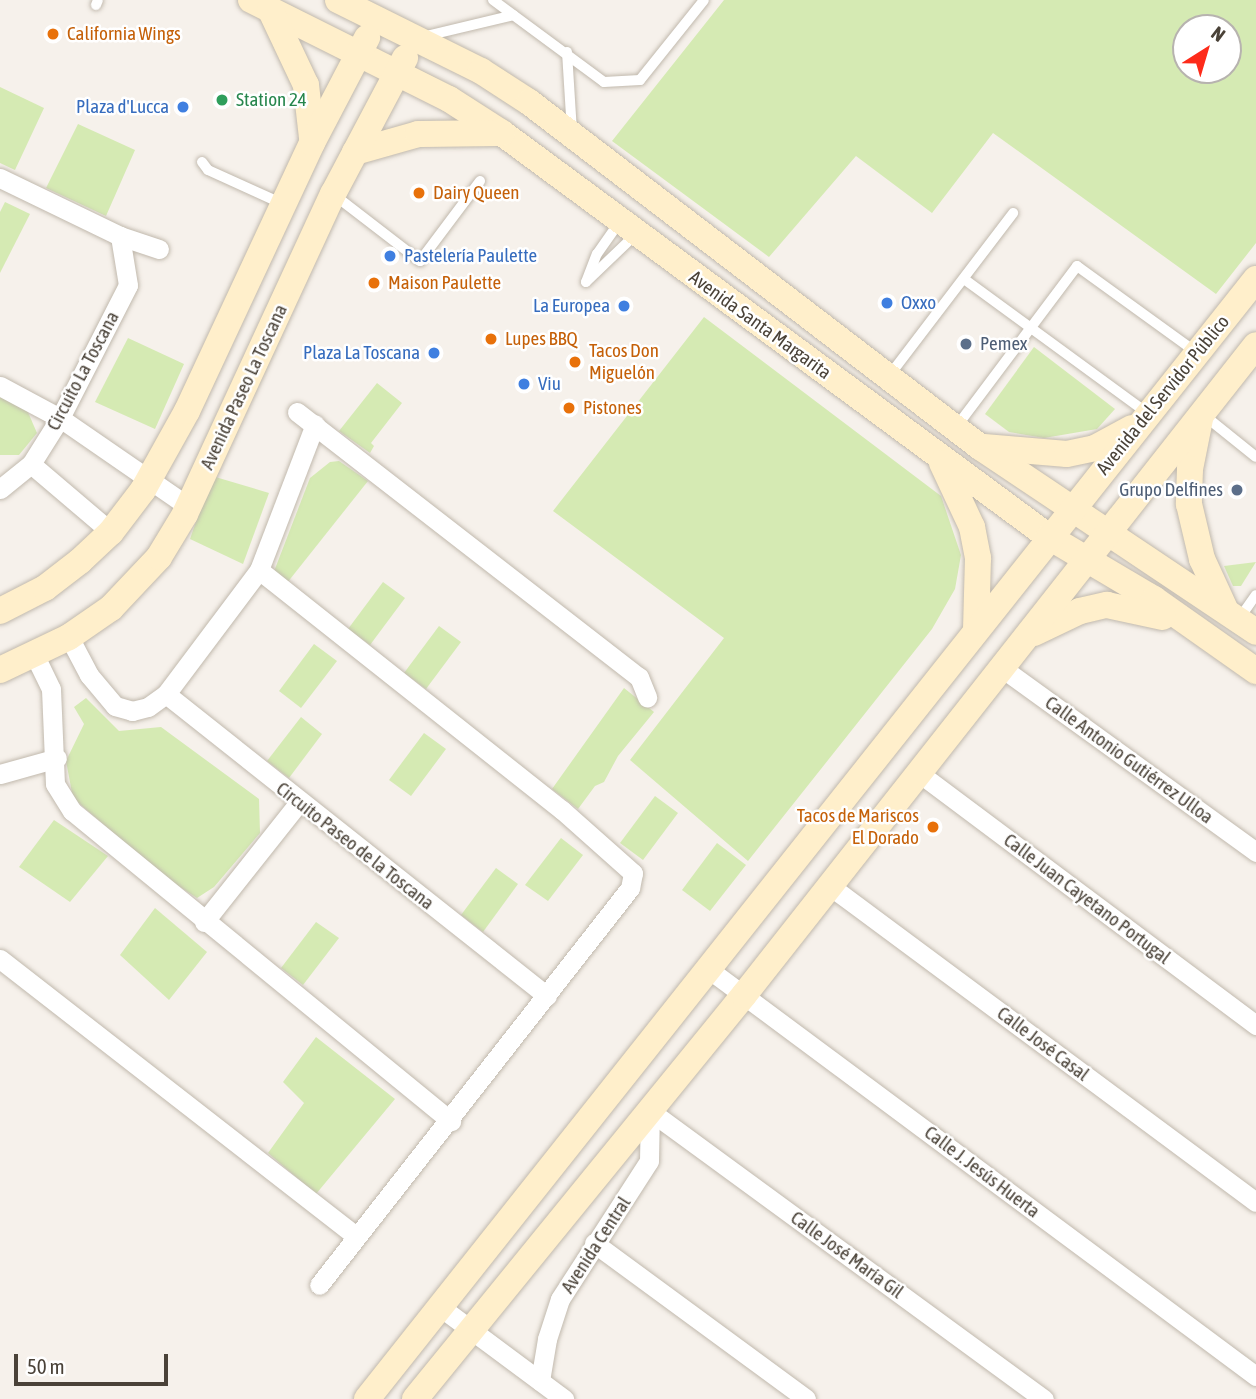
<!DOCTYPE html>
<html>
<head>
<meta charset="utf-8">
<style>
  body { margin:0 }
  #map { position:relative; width:1256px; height:1399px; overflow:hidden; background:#f6f1eb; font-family:"Asap Condensed",sans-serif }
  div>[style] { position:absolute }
  .green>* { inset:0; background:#d5eab3 }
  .roads { filter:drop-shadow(0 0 2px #c1b9ad) drop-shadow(0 0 2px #c1b9ad) }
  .lane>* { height:10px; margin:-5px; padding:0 5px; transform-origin:5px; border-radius:5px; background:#fff }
  .street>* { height:19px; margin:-9.5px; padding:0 9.5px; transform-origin:9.5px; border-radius:9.5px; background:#fff }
  .secondary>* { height:26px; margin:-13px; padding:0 13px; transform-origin:13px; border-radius:13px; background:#ffefcb }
  .dots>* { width:19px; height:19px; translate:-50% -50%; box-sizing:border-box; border:4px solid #fff; border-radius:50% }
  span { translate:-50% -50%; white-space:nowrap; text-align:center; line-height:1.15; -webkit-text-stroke:5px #fff; paint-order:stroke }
  .food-label { font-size:19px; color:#c56008 }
  .left { translate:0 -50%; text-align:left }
  .right { translate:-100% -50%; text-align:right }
  .leisure-label { font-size:19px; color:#27864d }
  .shop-label { font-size:19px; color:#366cbe }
  .street-label { font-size:19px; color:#4a4238 }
  .service-label { font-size:19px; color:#4e5e75 }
  .north { position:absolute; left:1172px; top:14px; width:70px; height:70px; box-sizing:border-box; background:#fff; border:2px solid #b7b3af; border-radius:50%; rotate:37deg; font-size:19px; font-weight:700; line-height:28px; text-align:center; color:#4a4238 }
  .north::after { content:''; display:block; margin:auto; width:24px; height:32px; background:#fd2b1a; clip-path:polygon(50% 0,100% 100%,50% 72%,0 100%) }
  .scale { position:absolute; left:14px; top:1354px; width:154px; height:32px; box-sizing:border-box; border:4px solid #4a4238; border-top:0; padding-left:9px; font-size:21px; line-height:24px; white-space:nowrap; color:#4a4238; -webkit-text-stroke:5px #fff; paint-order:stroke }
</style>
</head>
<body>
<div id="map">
  <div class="green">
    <div style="clip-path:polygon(evenodd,724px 0,1256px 0,1256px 243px,1216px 294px,993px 133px,932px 213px,856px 156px,769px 257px,612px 141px,724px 0,1228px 28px,1228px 70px,1186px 70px,1186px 28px,1228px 28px)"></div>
    <div style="clip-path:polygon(0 87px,44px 108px,15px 170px,0 163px)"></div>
    <div style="clip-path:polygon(78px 124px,135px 150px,106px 216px,46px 188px)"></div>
    <div style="clip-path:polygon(5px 202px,30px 214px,0 273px,0 212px)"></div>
    <div style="clip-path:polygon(704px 317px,941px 496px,961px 555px,955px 589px,932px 629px,748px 861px,630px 760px,724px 638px,553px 511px)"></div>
    <div style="clip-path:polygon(128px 338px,184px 364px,155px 429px,95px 402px)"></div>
    <div style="clip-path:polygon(1034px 347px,1115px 409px,1097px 429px,1044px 438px,1009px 432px,985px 414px)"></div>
    <div style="clip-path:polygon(377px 383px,402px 403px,371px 443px,374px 446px,370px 453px,339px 431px)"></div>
    <div style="clip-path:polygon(0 393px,27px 410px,37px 433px,19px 455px,0 455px)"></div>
    <div style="clip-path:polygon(339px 461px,368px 481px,287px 583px,273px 574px,310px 478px,330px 462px)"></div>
    <div style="clip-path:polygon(212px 476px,269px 493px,243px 564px,190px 539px)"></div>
    <div style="clip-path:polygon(1256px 562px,1241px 586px,1233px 586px,1224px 566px)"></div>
    <div style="clip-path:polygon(383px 582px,405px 598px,370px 645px,348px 629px)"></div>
    <div style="clip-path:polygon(439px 626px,461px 642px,426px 689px,404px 673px)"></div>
    <div style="clip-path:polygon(314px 644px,337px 661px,301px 708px,279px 691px)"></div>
    <div style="clip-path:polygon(624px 688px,654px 712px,618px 756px,604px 782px,595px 786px,578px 809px,552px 789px)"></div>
    <div style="clip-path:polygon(86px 698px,119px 731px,161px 727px,259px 799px,260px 833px,214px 887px,197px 898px,163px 876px,73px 798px,66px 761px,84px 724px,74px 707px)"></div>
    <div style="clip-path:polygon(301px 717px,322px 734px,289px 778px,267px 761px)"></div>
    <div style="clip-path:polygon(424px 733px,446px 749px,411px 796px,389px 780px)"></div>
    <div style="clip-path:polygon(655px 796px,678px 813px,643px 860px,620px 843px)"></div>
    <div style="clip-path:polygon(54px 820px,108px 856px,70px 902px,19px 867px)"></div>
    <div style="clip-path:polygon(561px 838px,583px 855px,548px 901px,525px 885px)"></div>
    <div style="clip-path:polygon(717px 843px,746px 865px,710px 911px,682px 890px)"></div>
    <div style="clip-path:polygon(496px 868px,518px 884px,483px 932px,461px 915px)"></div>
    <div style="clip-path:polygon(155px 908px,207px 952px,169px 1000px,120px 955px)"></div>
    <div style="clip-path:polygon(316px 922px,339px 938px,303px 985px,281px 968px)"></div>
    <div style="clip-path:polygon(316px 1037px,395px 1099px,316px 1194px,268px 1153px,304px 1103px,283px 1082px)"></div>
  </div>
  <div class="roads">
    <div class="lane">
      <div style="left:493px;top:0;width:138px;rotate:36.5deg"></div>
      <div style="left:604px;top:82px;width:36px;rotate:-3deg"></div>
      <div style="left:640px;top:80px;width:102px;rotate:-51.3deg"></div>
      <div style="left:96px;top:5px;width:5px;rotate:-68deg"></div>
      <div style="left:426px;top:36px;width:90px;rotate:-13.4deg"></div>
      <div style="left:567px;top:52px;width:79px;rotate:86.4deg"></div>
      <div style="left:202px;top:162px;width:10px;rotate:53deg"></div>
      <div style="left:208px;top:170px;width:82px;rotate:24.4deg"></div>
      <div style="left:333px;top:194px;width:110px;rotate:37.6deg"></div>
      <div style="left:420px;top:261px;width:100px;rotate:-53.1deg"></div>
      <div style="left:964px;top:279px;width:227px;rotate:36.2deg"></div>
      <div style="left:586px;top:282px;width:69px;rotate:-43.8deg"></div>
      <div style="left:586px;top:282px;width:30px;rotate:-69deg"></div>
      <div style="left:597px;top:254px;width:39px;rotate:-55deg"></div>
      <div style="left:889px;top:376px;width:205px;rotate:-52.7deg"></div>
      <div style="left:1205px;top:416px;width:65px;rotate:38.8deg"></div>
      <div style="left:957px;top:426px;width:200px;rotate:-53.1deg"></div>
      <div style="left:1077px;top:266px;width:148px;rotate:35.9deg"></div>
      <div style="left:1239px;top:619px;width:29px;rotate:-55deg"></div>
    </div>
    <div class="street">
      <div style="left:0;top:178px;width:133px;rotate:25.8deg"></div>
      <div style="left:120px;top:236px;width:41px;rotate:18.4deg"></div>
      <div style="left:0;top:386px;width:68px;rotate:28.1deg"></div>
      <div style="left:60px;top:418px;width:157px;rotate:34.6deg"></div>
      <div style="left:297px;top:412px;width:433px;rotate:37.8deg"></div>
      <div style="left:639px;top:677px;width:22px;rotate:68deg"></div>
      <div style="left:31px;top:464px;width:105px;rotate:40.4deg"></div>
      <div style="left:0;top:489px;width:40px;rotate:-39deg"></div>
      <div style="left:31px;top:464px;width:54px;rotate:-57.8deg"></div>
      <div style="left:60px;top:418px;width:149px;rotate:-62.9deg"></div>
      <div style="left:128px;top:285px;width:50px;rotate:-99.3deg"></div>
      <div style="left:259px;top:570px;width:387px;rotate:38.4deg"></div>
      <div style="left:562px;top:810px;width:95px;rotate:41.6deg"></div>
      <div style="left:633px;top:873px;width:15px;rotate:101deg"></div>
      <div style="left:630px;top:888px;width:504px;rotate:128.07deg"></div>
      <div style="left:69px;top:637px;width:43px;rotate:62.2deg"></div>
      <div style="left:89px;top:675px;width:40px;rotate:50deg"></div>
      <div style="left:115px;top:706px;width:18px;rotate:16deg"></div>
      <div style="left:132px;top:711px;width:16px;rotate:-14deg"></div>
      <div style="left:148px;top:707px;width:22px;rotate:-36deg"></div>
      <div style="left:166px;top:694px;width:155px;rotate:-53.1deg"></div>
      <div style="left:259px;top:570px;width:156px;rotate:-69deg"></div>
      <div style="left:34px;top:654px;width:39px;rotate:64deg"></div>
      <div style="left:51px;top:689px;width:95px;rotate:87.6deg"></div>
      <div style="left:55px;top:784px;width:32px;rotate:58deg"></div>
      <div style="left:72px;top:811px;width:490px;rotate:39.3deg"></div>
      <div style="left:1002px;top:668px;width:314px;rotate:35.9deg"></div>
      <div style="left:166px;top:694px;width:486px;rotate:38.4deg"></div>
      <div style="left:919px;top:773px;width:421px;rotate:36.8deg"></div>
      <div style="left:0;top:774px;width:59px;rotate:-15.7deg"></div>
      <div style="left:830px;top:886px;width:530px;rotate:36.57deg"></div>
      <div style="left:204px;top:922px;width:153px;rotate:-51.6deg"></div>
      <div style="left:0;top:959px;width:451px;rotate:37.9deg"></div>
      <div style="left:707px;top:968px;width:684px;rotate:36.62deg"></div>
      <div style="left:650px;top:1111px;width:488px;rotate:36.2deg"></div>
      <div style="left:594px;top:1243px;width:263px;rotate:36.3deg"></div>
      <div style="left:439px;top:1306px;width:156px;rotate:36.6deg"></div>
      <div style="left:540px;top:1381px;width:43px;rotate:-80.5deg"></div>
      <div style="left:547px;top:1339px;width:42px;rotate:-72deg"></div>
      <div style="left:560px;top:1299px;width:164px;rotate:-57.2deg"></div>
      <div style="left:649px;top:1161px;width:50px;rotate:-88.9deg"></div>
    </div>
    <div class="secondary">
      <div style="left:251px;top:0;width:221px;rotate:26.6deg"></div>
      <div style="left:449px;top:99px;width:63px;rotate:32.7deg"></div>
      <div style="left:502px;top:133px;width:680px;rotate:36.45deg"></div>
      <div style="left:1049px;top:537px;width:122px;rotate:30.6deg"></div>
      <div style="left:1154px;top:599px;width:125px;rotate:35.2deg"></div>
      <div style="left:338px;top:0;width:160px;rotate:26.4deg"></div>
      <div style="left:481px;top:71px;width:57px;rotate:32.9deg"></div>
      <div style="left:529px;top:102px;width:568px;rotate:37.41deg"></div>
      <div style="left:980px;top:447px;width:332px;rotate:33.8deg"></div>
      <div style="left:270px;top:9px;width:84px;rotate:64.7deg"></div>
      <div style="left:306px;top:85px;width:53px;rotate:83.5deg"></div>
      <div style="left:355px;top:152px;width:66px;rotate:-15.9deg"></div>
      <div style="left:418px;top:134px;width:84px;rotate:-0.7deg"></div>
      <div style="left:1200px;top:419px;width:51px;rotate:101.3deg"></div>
      <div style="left:1190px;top:469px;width:35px;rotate:92deg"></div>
      <div style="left:1189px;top:504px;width:57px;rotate:76.7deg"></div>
      <div style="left:1202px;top:559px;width:55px;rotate:65.3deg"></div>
      <div style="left:984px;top:447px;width:83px;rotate:4.8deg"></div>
      <div style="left:1067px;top:454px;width:29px;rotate:-12deg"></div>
      <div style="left:1095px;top:448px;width:42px;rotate:-28.4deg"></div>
      <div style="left:942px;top:463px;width:71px;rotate:64.9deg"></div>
      <div style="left:972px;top:527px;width:32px;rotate:79deg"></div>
      <div style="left:978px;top:558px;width:72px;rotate:91.6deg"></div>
      <div style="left:0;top:611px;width:51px;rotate:-27.1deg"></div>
      <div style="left:45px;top:588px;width:44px;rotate:-37.6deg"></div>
      <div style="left:80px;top:561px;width:42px;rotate:-43.1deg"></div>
      <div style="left:111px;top:532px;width:53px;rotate:-52.7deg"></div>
      <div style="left:143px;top:490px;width:90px;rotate:-60.9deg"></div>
      <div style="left:187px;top:411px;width:296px;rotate:-65deg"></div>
      <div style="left:312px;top:143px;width:119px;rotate:-62.4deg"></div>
      <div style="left:1034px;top:633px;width:51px;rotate:-25.6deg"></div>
      <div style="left:1080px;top:611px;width:28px;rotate:-13deg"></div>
      <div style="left:1107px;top:605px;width:57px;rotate:12.1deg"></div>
      <div style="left:0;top:670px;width:76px;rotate:-25.6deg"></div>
      <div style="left:69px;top:637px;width:51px;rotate:-34.6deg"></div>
      <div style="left:111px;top:608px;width:70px;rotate:-46.7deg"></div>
      <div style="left:159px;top:557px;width:50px;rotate:-58.8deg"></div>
      <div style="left:185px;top:514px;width:353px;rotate:-65.2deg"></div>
      <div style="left:333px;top:194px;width:154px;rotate:-62.1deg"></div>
      <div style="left:367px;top:1399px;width:1430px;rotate:-51.56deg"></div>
      <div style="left:415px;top:1399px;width:521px;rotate:-50.84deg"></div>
      <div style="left:744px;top:995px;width:827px;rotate:-51.77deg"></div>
    </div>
  </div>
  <div class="dots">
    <div style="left:53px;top:34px;background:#e8710a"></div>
    <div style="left:222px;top:100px;background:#2e9e5b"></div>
    <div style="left:183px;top:107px;background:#3f7fe0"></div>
    <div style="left:419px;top:193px;background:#e8710a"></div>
    <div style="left:390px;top:256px;background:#3f7fe0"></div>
    <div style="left:374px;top:283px;background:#e8710a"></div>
    <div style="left:887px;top:303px;background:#3f7fe0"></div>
    <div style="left:624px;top:306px;background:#3f7fe0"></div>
    <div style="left:491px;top:339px;background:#e8710a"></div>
    <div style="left:966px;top:344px;background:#5c6f8a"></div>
    <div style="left:434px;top:353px;background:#3f7fe0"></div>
    <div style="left:575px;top:362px;background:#e8710a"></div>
    <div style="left:524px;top:384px;background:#3f7fe0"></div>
    <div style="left:569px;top:408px;background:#e8710a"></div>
    <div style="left:1237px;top:490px;background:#5c6f8a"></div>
    <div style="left:933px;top:827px;background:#e8710a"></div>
  </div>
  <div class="food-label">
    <span class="left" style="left:67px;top:34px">California Wings</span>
    <span class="left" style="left:433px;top:193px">Dairy Queen</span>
    <span class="left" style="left:388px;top:283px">Maison Paulette</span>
    <span class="left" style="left:505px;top:339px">Lupes BBQ</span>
    <span class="left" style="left:589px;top:362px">Tacos Don<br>Miguelón</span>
    <span class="left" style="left:583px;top:408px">Pistones</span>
    <span class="right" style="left:919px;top:827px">Tacos de Mariscos<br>El Dorado</span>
  </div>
  <div class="leisure-label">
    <span class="left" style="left:236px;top:100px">Station 24</span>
  </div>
  <div class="shop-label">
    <span class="right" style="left:169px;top:107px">Plaza d'Lucca</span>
    <span class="left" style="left:404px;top:256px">Pastelería Paulette</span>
    <span class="left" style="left:901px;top:303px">Oxxo</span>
    <span class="right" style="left:610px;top:306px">La Europea</span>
    <span class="right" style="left:420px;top:353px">Plaza La Toscana</span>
    <span class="left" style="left:538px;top:384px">Viu</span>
  </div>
  <div class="street-label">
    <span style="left:760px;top:325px;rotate:36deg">Avenida Santa Margarita</span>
    <span style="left:83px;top:371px;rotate:-62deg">Circuito La Toscana</span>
    <span style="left:244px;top:387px;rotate:-65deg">Avenida Paseo La Toscana</span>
    <span style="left:1163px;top:395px;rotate:-51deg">Avenida del Servidor Público</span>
    <span style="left:1129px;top:760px;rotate:36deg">Calle Antonio Gutiérrez Ulloa</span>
    <span style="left:355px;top:846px;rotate:38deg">Circuito Paseo de la Toscana</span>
    <span style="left:1087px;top:899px;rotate:37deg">Calle Juan Cayetano Portugal</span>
    <span style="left:1043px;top:1044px;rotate:37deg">Calle José Casal</span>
    <span style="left:982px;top:1172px;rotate:37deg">Calle J. Jesús Huerta</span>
    <span style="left:596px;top:1245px;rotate:-57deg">Avenida Central</span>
    <span style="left:847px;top:1255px;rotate:36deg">Calle José María Gil</span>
  </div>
  <div class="service-label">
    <span class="left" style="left:980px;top:344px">Pemex</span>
    <span class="right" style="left:1223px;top:490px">Grupo Delfines</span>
  </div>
  <div class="north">N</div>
  <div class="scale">50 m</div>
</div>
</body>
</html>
